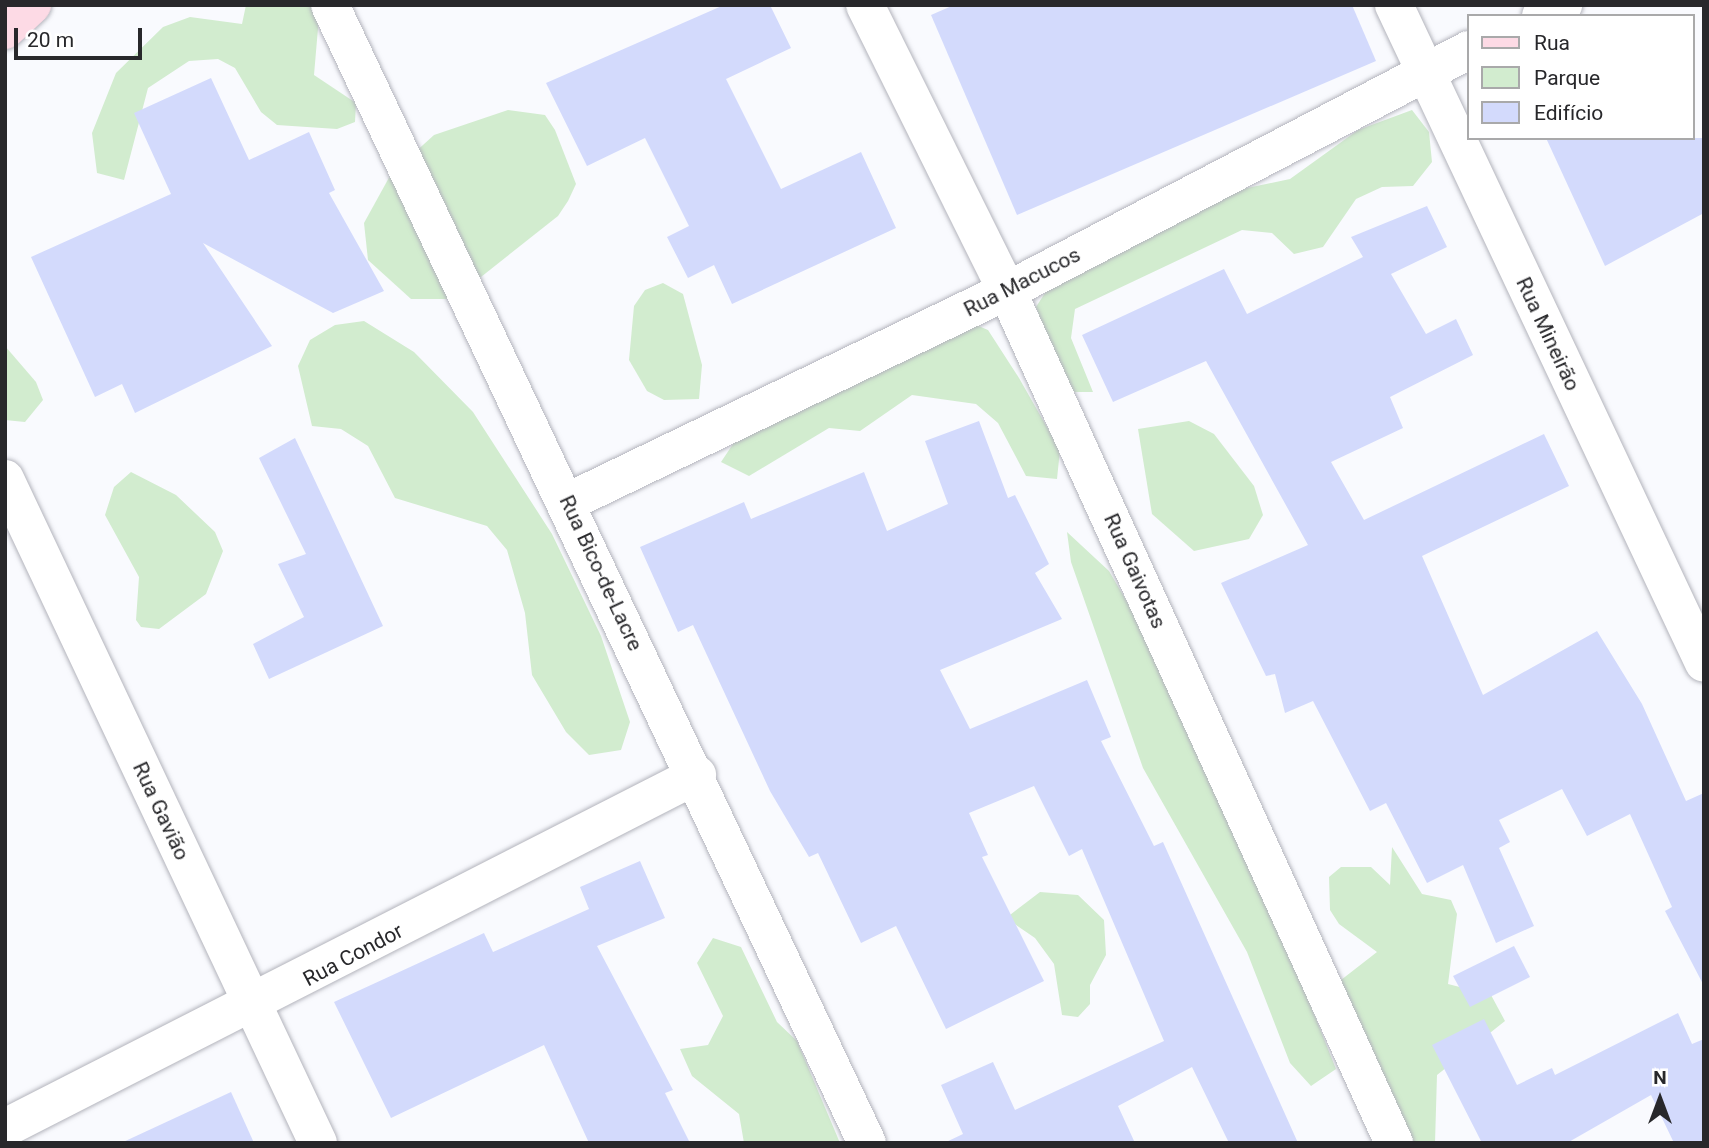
<!DOCTYPE html>
<html>
<head>
<meta charset="utf-8">
<style>
  body { margin:0 }
  #map { position:relative; width:1709px; height:1148px; overflow:hidden; background:#f9fafe; font-family:Roboto,sans-serif }
  div>[style] { position:absolute }
  .green>* { inset:0; background:#d2eccf }
  .building>* { inset:0; background:#d3dafc }
  .roads { filter:drop-shadow(0 0 2px #b3b4bc) drop-shadow(0 0 2px #b3b4bc) }
  .street>* { height:38px; margin:-19px; padding:0 19px; transform-origin:19px; border-radius:19px; background:#fff }
  .secondary>* { height:38px; margin:-19px; padding:0 19px; transform-origin:19px; border-radius:19px; background:#fddae5 }
  span { translate:-50% -50%; white-space:nowrap; text-align:center; line-height:1.15; -webkit-text-stroke:6px #fff; paint-order:stroke }
  .street-label { font-size:21px; color:#28282b }
  .frame { position:absolute; inset:0; border:7px solid #28282b; pointer-events:none }
  .legend { position:absolute; left:1467px; top:14px; width:228px; height:126px; box-sizing:border-box; background:#fff; border:2px solid #a9a9aa; margin:0; padding:9px 12px; list-style:none; font-size:21px; color:#28282b }
  .legend li { display:flex; align-items:center; gap:14px; height:35px }
  .legend b { width:35px; border:2px solid #a9a9aa }
  .north { position:absolute; left:1625px; top:1064px; width:70px; height:70px; -webkit-text-stroke:5px #fff; paint-order:stroke; rotate:0deg; font-size:19px; font-weight:700; line-height:28px; text-align:center; color:#28282b }
  .north::after { content:''; display:block; margin:auto; width:24px; height:32px; background:#28282b; clip-path:polygon(50% 0,100% 100%,50% 72%,0 100%) }
  .scale { position:absolute; left:14px; top:28px; width:128px; height:32px; box-sizing:border-box; border:4px solid #28282b; border-top:0; padding-left:9px; font-size:21px; line-height:24px; white-space:nowrap; color:#28282b; -webkit-text-stroke:5px #fff; paint-order:stroke }
</style>
</head>
<body>
<div id="map">
  <div class="green">
    <div style="clip-path:polygon(246px 5px,320px 5px,314px 75px,356px 103px,355px 122px,337px 129px,277px 125px,261px 112px,235px 68px,218px 59px,189px 61px,148px 88px,124px 180px,97px 173px,92px 133px,116px 73px,163px 27px,190px 17px,242px 24px)"></div>
    <div style="clip-path:polygon(508px 110px,545px 115px,555px 130px,576px 184px,568px 201px,558px 216px,462px 292px,447px 299px,411px 299px,368px 260px,364px 223px,391px 174px,434px 135px)"></div>
    <div style="clip-path:polygon(1412px 110px,1429px 132px,1432px 162px,1413px 186px,1382px 187px,1356px 199px,1323px 247px,1294px 254px,1272px 233px,1242px 230px,1075px 309px,1071px 338px,1093px 392px,1064px 392px,1036px 307px,1052px 282px,1233px 191px,1290px 179px,1358px 130px)"></div>
    <div style="clip-path:polygon(663px 283px,683px 294px,702px 365px,699px 399px,664px 400px,647px 391px,629px 360px,634px 306px,645px 290px)"></div>
    <div style="clip-path:polygon(962px 319px,988px 330px,1019px 378px,1060px 450px,1057px 479px,1026px 476px,998px 423px,976px 404px,912px 395px,860px 431px,829px 428px,749px 476px,721px 462px,737px 438px)"></div>
    <div style="clip-path:polygon(364px 321px,414px 352px,473px 412px,552px 534px,601px 636px,630px 722px,621px 750px,589px 755px,566px 732px,532px 675px,525px 613px,507px 550px,487px 526px,395px 498px,368px 446px,341px 429px,312px 426px,298px 366px,310px 340px,335px 325px)"></div>
    <div style="clip-path:polygon(5px 346px,36px 382px,43px 400px,25px 422px,5px 420px)"></div>
    <div style="clip-path:polygon(1189px 421px,1214px 434px,1254px 486px,1263px 515px,1249px 539px,1194px 551px,1152px 514px,1138px 429px)"></div>
    <div style="clip-path:polygon(131px 472px,176px 495px,215px 532px,223px 551px,206px 594px,159px 629px,141px 627px,136px 620px,139px 577px,105px 515px,114px 487px)"></div>
    <div style="clip-path:polygon(1067px 532px,1109px 571px,1136px 617px,1299px 976px,1336px 1069px,1311px 1086px,1290px 1063px,1247px 952px,1143px 768px,1071px 562px)"></div>
    <div style="clip-path:polygon(1392px 847px,1422px 894px,1451px 900px,1457px 914px,1448px 984px,1491px 995px,1505px 1021px,1437px 1075px,1435px 1143px,1404px 1143px,1341px 980px,1377px 952px,1339px 924px,1330px 910px,1329px 877px,1341px 867px,1371px 867px,1390px 885px)"></div>
    <div style="clip-path:polygon(1040px 892px,1078px 895px,1104px 920px,1106px 955px,1090px 985px,1090px 1004px,1078px 1017px,1062px 1015px,1054px 964px,1035px 938px,1006px 918px)"></div>
    <div style="clip-path:polygon(713px 938px,741px 947px,777px 1022px,797px 1041px,840px 1143px,744px 1143px,739px 1114px,692px 1076px,680px 1049px,708px 1045px,723px 1016px,697px 963px)"></div>
  </div>
  <div class="building">
    <div style="clip-path:polygon(724px 5px,770px 5px,791px 48px,726px 79px,781px 189px,861px 152px,896px 228px,732px 304px,714px 265px,688px 278px,667px 237px,689px 226px,645px 138px,587px 166px,546px 83px)"></div>
    <div style="clip-path:polygon(954px 5px,1352px 5px,1376px 61px,1017px 215px,931px 15px)"></div>
    <div style="clip-path:polygon(211px 78px,249px 160px,309px 132px,335px 190px,329px 193px,384px 291px,333px 313px,203px 243px,272px 346px,135px 413px,122px 384px,95px 397px,31px 257px,171px 194px,134px 113px)"></div>
    <div style="clip-path:polygon(1546px 138px,1704px 138px,1704px 213px,1605px 266px)"></div>
    <div style="clip-path:polygon(1427px 206px,1447px 247px,1391px 274px,1426px 334px,1456px 319px,1473px 355px,1390px 397px,1403px 428px,1331px 462px,1364px 520px,1544px 434px,1569px 486px,1422px 556px,1483px 695px,1597px 631px,1642px 704px,1686px 801px,1704px 793px,1704px 986px,1665px 911px,1672px 907px,1630px 814px,1587px 836px,1562px 789px,1499px 820px,1510px 842px,1499px 848px,1534px 926px,1496px 943px,1463px 865px,1427px 883px,1386px 803px,1370px 811px,1313px 701px,1285px 713px,1275px 674px,1266px 676px,1221px 583px,1308px 545px,1206px 361px,1113px 402px,1082px 335px,1224px 269px,1247px 314px,1363px 257px,1351px 237px)"></div>
    <div style="clip-path:polygon(979px 421px,1008px 498px,1015px 495px,1049px 564px,1035px 573px,1062px 619px,940px 670px,970px 729px,1087px 680px,1111px 737px,1101px 741px,1154px 846px,1163px 842px,1298px 1143px,1229px 1143px,1192px 1067px,1118px 1106px,1135px 1143px,944px 1143px,963px 1134px,941px 1085px,993px 1062px,1015px 1110px,1164px 1041px,1082px 849px,1069px 856px,1034px 786px,969px 813px,988px 855px,982px 857px,1044px 981px,946px 1029px,896px 926px,861px 943px,818px 853px,809px 857px,770px 791px,693px 625px,678px 632px,640px 547px,744px 502px,751px 519px,864px 472px,887px 531px,948px 504px,925px 441px)"></div>
    <div style="clip-path:polygon(295px 438px,383px 626px,269px 679px,253px 644px,304px 617px,278px 564px,306px 554px,259px 458px)"></div>
    <div style="clip-path:polygon(640px 861px,665px 918px,597px 946px,673px 1090px,665px 1093px,690px 1143px,589px 1143px,544px 1045px,391px 1118px,334px 1002px,484px 933px,493px 952px,589px 909px,580px 887px)"></div>
    <div style="clip-path:polygon(1514px 946px,1530px 977px,1470px 1007px,1453px 976px)"></div>
    <div style="clip-path:polygon(1678px 1013px,1692px 1044px,1704px 1039px,1704px 1143px,1674px 1143px,1651px 1095px,1567px 1143px,1482px 1143px,1432px 1045px,1484px 1019px,1517px 1085px,1552px 1068px,1555px 1075px)"></div>
    <div style="clip-path:polygon(231px 1092px,254px 1143px,121px 1143px)"></div>
  </div>
  <div class="roads">
    <div class="street">
      <div style="left:330px;top:5px;width:1258px;rotate:64.74deg"></div>
      <div style="left:865px;top:5px;width:319px;rotate:63.6deg"></div>
      <div style="left:1007px;top:291px;width:936px;rotate:65.57deg"></div>
      <div style="left:1394px;top:5px;width:727px;rotate:64.77deg"></div>
      <div style="left:1541px;top:16px;width:25px;rotate:-27deg"></div>
      <div style="left:5px;top:479px;width:734px;rotate:64.76deg"></div>
      <div style="left:568px;top:502px;width:487px;rotate:-25.7deg"></div>
      <div style="left:1007px;top:291px;width:521px;rotate:-27.55deg"></div>
      <div style="left:5px;top:1128px;width:777px;rotate:-27.03deg"></div>
    </div>
    <div class="secondary">
      <div style="left:5px;top:30px;width:37px;rotate:-43deg"></div>
    </div>
  </div>
  <div class="street-label">
    <span style="left:1022px;top:282px;rotate:-27deg">Rua Macucos</span>
    <span style="left:1548px;top:334px;rotate:65deg">Rua Mineirão</span>
    <span style="left:1135px;top:571px;rotate:66deg">Rua Gaivotas</span>
    <span style="left:601px;top:573px;rotate:65deg">Rua Bico-de-Lacre</span>
    <span style="left:161px;top:811px;rotate:65deg">Rua Gavião</span>
    <span style="left:353px;top:955px;rotate:-28deg">Rua Condor</span>
  </div>
  <div class="frame"></div>
  <ul class="legend">
  <li><b style="height:9px;background:#fddae5"></b>Rua</li>
  <li><b style="height:19px;background:#d2eccf"></b>Parque</li>
  <li><b style="height:19px;background:#d3dafc"></b>Edifício</li>
  </ul>
  <div class="north">N</div>
  <div class="scale">20 m</div>
</div>
</body>
</html>
